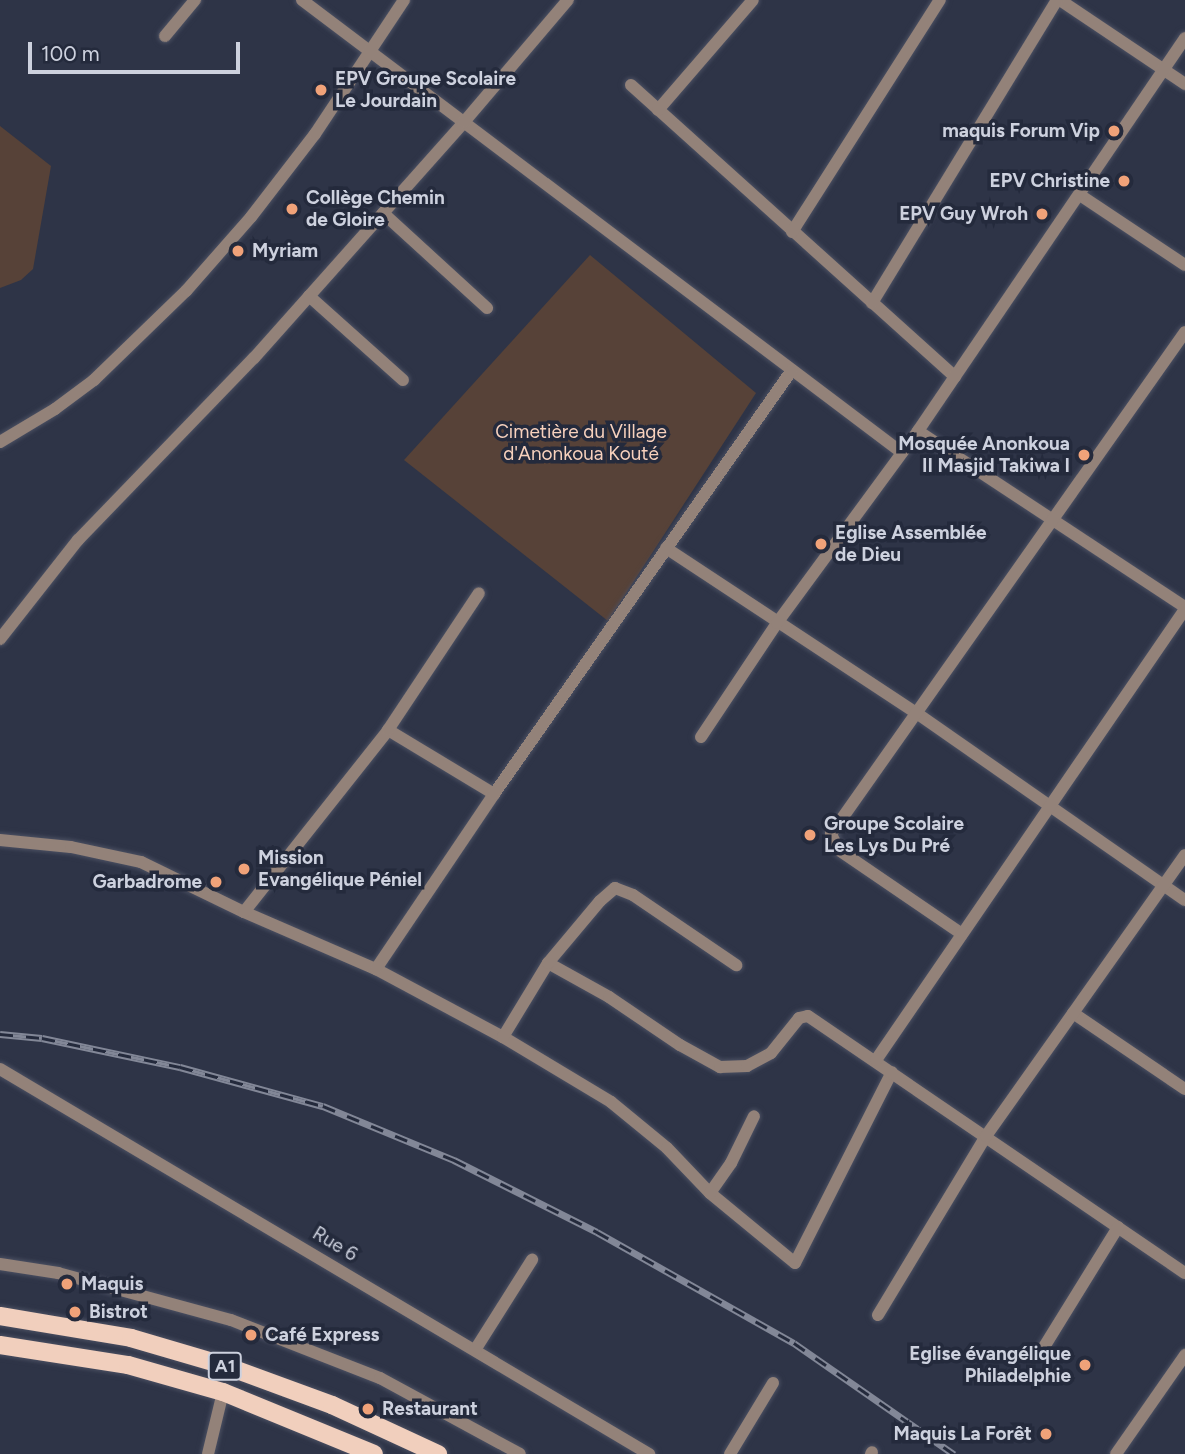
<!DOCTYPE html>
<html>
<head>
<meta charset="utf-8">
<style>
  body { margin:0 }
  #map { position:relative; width:1185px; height:1454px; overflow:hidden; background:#2e3447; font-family:Figtree,sans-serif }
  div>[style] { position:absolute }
  .green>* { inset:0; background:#574238 }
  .roads { filter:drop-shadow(0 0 2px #4b5062) drop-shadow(0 0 2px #4b5062) }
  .minor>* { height:12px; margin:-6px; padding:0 6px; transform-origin:6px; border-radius:6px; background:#938279 }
  .major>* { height:18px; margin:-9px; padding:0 9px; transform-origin:9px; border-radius:9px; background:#f1cfbd }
  .rail>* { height:7px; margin-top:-3.5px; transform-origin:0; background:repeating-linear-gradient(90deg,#242a3c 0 13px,#828797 0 26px); box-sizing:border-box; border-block:2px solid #828797 }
  .dots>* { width:19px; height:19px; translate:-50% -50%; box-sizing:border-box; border:4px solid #242a3c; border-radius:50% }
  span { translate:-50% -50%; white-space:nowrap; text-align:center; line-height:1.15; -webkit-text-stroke:7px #242a3c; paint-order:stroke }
  .shield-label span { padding:2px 5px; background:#242a3c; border:2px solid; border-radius:5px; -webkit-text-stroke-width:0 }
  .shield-label { font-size:18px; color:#cdd1de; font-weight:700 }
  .poi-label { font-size:19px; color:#cdd1de; font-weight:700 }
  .left { translate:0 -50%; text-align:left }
  .right { translate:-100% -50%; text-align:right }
  .park-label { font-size:19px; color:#f7d1bd }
  .street-label { font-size:19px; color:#cdd1de }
  .scale { position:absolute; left:28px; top:42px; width:212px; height:32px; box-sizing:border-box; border:4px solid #cdd1de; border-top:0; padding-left:9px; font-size:21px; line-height:24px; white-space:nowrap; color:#cdd1de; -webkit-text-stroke:5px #242a3c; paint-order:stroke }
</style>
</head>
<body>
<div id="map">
  <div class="green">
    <div style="clip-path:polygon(0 126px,51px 166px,33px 269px,21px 280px,0 288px)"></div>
    <div style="clip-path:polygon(590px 255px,756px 393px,608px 621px,404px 460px)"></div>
  </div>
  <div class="roads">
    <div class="minor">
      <div style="left:302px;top:0;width:750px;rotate:37.04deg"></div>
      <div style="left:1060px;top:0;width:151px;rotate:33.9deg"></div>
      <div style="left:165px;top:36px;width:47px;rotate:-50.2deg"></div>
      <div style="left:631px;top:85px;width:436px;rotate:42deg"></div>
      <div style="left:658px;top:110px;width:145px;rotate:-49.2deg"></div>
      <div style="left:1080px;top:195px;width:126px;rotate:33.7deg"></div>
      <div style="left:383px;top:213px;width:141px;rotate:42.4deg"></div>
      <div style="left:792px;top:232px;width:275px;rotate:-57.5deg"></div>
      <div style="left:309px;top:296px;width:126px;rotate:41.8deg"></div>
      <div style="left:872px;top:303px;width:355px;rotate:-58.6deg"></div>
      <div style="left:918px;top:431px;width:320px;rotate:33.4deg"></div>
      <div style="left:0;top:442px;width:64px;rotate:-31deg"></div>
      <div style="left:55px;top:409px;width:49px;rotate:-36.6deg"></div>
      <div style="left:94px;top:380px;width:128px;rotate:-44.1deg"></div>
      <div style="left:186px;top:291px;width:98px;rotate:-48.7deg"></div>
      <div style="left:251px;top:217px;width:105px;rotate:-52.4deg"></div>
      <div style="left:315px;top:134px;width:161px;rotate:-56.4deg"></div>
      <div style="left:666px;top:548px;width:302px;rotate:33.4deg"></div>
      <div style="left:918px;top:714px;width:325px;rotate:34.9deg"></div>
      <div style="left:0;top:639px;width:126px;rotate:-51.8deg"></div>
      <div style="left:78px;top:540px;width:253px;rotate:-46deg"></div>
      <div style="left:254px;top:358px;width:316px;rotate:-48.3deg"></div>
      <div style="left:464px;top:122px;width:160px;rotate:-49.6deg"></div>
      <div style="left:388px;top:730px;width:124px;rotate:31.1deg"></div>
      <div style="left:701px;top:737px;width:137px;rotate:-56.3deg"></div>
      <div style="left:777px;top:623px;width:238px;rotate:-53.7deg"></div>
      <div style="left:918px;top:431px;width:475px;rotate:-55.8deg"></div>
      <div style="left:0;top:840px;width:71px;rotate:5.6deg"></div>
      <div style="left:71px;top:847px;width:72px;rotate:12.1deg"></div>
      <div style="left:141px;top:862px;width:114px;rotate:25.9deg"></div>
      <div style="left:244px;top:912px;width:144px;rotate:23.4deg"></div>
      <div style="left:376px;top:969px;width:144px;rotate:28.2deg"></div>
      <div style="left:503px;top:1037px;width:126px;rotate:31deg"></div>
      <div style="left:611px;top:1102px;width:72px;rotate:39.4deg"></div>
      <div style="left:667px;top:1148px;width:62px;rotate:46.3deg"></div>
      <div style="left:710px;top:1193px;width:110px;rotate:39.5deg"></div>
      <div style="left:795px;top:1263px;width:214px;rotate:-63.1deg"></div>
      <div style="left:244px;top:912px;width:232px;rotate:-51.6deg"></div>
      <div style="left:388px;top:730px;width:164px;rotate:-56.4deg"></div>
      <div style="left:962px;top:934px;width:149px;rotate:-145.7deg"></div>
      <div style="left:839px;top:850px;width:18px;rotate:-117deg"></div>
      <div style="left:831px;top:834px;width:614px;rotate:-54.81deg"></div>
      <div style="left:548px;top:963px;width:70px;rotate:29.1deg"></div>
      <div style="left:609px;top:997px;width:86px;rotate:34.1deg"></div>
      <div style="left:680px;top:1045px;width:46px;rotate:28.8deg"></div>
      <div style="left:720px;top:1067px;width:27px;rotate:-2deg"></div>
      <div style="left:747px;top:1066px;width:27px;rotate:-28deg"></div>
      <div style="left:771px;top:1053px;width:45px;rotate:-51.3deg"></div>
      <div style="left:799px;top:1018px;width:9px;rotate:-13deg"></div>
      <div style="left:808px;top:1016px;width:456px;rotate:34.3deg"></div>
      <div style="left:376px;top:969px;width:211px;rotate:-56deg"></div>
      <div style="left:494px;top:794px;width:518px;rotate:-54.9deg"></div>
      <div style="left:1073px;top:1013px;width:135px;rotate:34.2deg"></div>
      <div style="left:503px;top:1037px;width:87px;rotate:-58.7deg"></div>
      <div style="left:548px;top:963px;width:81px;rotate:-50deg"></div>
      <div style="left:600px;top:901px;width:20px;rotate:-41deg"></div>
      <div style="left:615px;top:888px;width:19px;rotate:21deg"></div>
      <div style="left:633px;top:895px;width:125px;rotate:34.2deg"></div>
      <div style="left:876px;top:1060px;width:547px;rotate:-55.58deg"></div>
      <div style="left:0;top:1069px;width:755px;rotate:30.68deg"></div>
      <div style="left:710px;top:1193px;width:37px;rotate:-55deg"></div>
      <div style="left:731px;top:1163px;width:52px;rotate:-63.9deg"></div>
      <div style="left:0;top:1264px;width:59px;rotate:8.8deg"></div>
      <div style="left:58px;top:1273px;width:179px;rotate:15.2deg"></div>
      <div style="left:231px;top:1320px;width:160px;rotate:21.3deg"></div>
      <div style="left:380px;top:1378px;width:159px;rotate:28.5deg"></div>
      <div style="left:878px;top:1315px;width:209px;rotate:-58.9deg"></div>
      <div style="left:986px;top:1136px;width:344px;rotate:-54.7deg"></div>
      <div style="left:1044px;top:1347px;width:141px;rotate:-58.3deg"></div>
      <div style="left:475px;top:1350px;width:107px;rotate:-57.7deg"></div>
      <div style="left:208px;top:1454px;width:64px;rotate:-76.4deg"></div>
      <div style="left:730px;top:1454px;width:83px;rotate:-58.8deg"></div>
      <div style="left:871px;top:1454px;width:2px;rotate:-63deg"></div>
      <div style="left:1116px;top:1454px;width:121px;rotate:-55.1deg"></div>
    </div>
    <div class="major">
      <div style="left:0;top:1316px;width:133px;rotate:9.5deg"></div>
      <div style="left:131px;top:1338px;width:99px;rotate:16.4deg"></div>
      <div style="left:226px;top:1366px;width:113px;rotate:20.2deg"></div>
      <div style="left:332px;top:1405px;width:117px;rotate:24.8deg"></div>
      <div style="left:0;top:1345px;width:130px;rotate:8.9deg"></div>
      <div style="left:128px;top:1365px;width:99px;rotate:15.9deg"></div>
      <div style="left:223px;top:1392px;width:163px;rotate:22.3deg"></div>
    </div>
  </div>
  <div class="rail">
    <div style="left:0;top:1034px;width:42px;rotate:5.4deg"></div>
    <div style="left:42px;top:1038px;width:141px;rotate:11.9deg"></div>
    <div style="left:180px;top:1067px;width:148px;rotate:15.3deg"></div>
    <div style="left:323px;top:1106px;width:142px;rotate:22.4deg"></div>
    <div style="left:454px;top:1160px;width:160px;rotate:26.7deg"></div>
    <div style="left:597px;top:1232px;width:226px;rotate:29.4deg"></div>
    <div style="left:794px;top:1343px;width:195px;rotate:34.8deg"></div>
  </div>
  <div class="dots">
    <div style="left:321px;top:90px;background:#f0a279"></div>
    <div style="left:1114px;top:131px;background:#f0a279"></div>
    <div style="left:1124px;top:181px;background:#f0a279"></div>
    <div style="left:292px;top:209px;background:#f0a279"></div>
    <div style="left:1042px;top:214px;background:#f0a279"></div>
    <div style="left:238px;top:251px;background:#f0a279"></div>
    <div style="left:1084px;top:455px;background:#f0a279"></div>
    <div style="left:821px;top:544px;background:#f0a279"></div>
    <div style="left:810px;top:835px;background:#f0a279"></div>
    <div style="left:244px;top:869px;background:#f0a279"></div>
    <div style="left:216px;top:882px;background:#f0a279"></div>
    <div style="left:67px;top:1284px;background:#f0a279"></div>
    <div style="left:75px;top:1312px;background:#f0a279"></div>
    <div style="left:251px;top:1335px;background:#f0a279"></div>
    <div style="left:1085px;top:1365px;background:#f0a279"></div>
    <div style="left:368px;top:1409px;background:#f0a279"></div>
    <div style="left:1046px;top:1434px;background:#f0a279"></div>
  </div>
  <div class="shield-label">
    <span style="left:225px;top:1366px">A1</span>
  </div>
  <div class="poi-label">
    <span class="left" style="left:335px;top:90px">EPV Groupe Scolaire<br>Le Jourdain</span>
    <span class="right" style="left:1100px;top:131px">maquis Forum Vip</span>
    <span class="right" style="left:1110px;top:181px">EPV Christine</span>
    <span class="left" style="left:306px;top:209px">Collège Chemin<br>de Gloire</span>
    <span class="right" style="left:1028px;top:214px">EPV Guy Wroh</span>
    <span class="left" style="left:252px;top:251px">Myriam</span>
    <span class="right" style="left:1070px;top:455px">Mosquée Anonkoua<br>II Masjid Takiwa I</span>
    <span class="left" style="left:835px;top:544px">Eglise Assemblée<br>de Dieu</span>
    <span class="left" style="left:824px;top:835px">Groupe Scolaire<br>Les Lys Du Pré</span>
    <span class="left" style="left:258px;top:869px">Mission<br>Evangélique Péniel</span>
    <span class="right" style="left:202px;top:882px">Garbadrome</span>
    <span class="left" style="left:81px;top:1284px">Maquis</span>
    <span class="left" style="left:89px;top:1312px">Bistrot</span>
    <span class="left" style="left:265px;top:1335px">Café Express</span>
    <span class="right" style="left:1071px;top:1365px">Eglise évangélique<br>Philadelphie</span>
    <span class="left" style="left:382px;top:1409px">Restaurant</span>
    <span class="right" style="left:1032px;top:1434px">Maquis La Forêt</span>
  </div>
  <div class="park-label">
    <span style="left:581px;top:443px">Cimetière du Village<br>d'Anonkoua Kouté</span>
  </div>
  <div class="street-label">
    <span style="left:335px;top:1244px;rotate:31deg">Rue 6</span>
  </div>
  <div class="scale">100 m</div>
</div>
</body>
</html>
